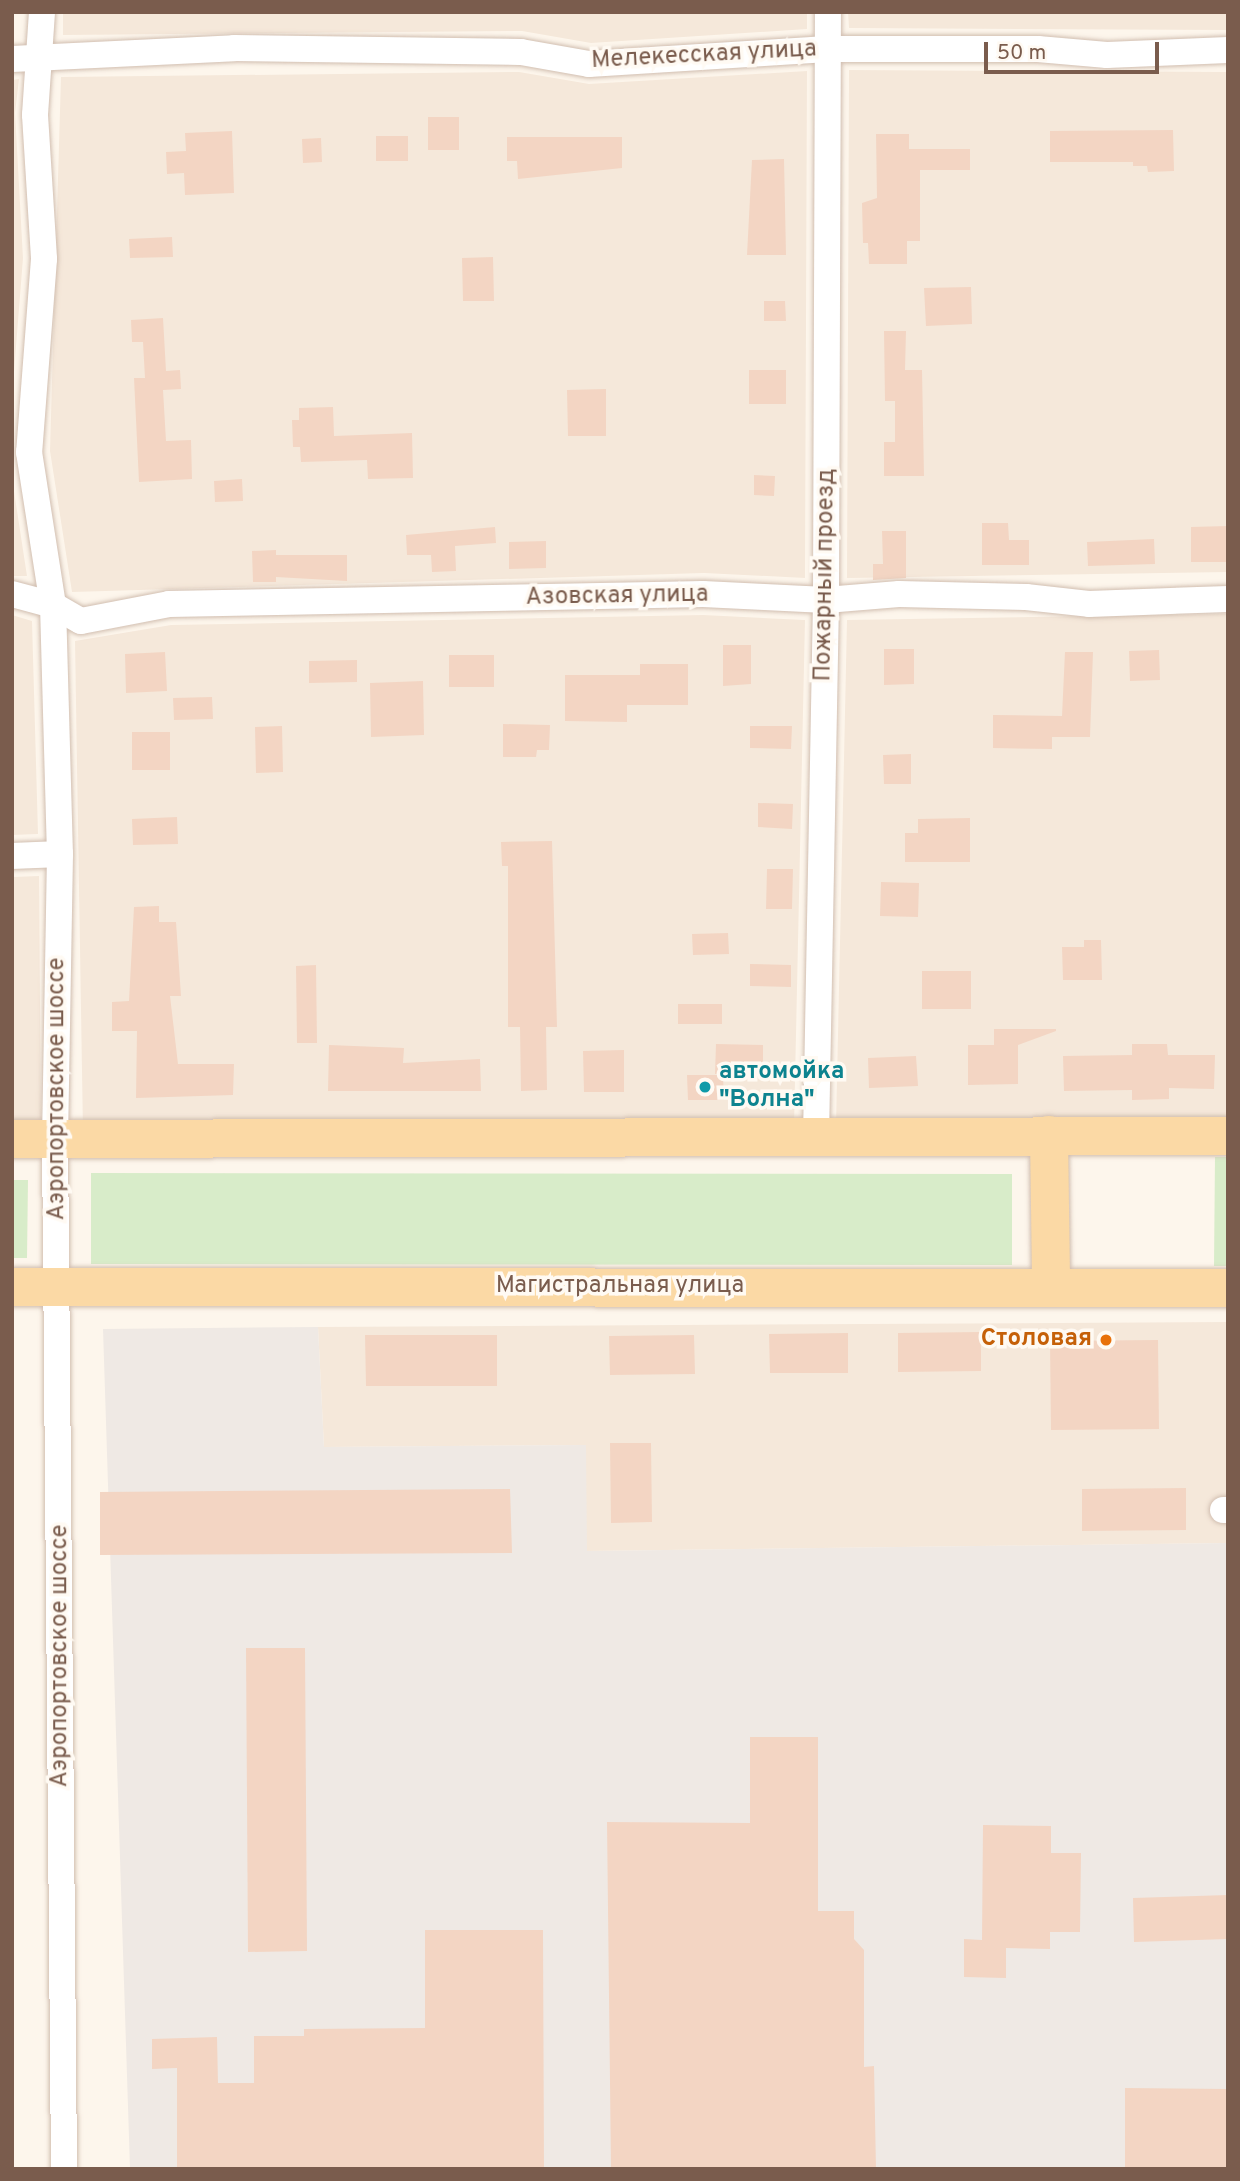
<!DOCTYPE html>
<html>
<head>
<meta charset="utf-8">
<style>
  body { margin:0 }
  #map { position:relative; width:1240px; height:2181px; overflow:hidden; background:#fdf6ec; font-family:Overpass,sans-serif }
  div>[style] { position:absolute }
  .residential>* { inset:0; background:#f5e8da }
  .industrial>* { inset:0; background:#efe9e4 }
  .green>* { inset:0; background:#d8ecc9 }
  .building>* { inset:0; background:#f3d5c3 }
  .roads { filter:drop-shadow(0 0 2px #d1beb0) drop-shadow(0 0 2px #d1beb0) }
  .street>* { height:26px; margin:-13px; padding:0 13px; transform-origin:13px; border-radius:13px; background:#fff }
  .primary>* { height:38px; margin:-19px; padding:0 19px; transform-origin:19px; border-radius:19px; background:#fbd9a5 }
  .dots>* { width:19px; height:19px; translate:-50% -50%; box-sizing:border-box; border:4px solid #fffaf3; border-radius:50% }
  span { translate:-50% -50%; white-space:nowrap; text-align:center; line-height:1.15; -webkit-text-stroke:7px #fffaf3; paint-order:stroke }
  .street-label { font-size:24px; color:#7a5c4d }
  .culture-label { font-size:24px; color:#0d838f; font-weight:700 }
  .left { translate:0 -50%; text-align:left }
  .food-label { font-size:24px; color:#c56008; font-weight:700 }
  .right { translate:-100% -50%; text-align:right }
  .frame { position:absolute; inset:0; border:14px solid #7a5c4d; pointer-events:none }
  .scale { position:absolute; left:984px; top:42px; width:175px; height:32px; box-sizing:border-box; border:4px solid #7a5c4d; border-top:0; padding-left:9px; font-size:21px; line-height:24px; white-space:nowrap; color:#7a5c4d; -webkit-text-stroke:5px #fffaf3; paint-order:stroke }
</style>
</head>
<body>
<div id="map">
  <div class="residential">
    <div style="clip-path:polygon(63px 12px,807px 12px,807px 29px,591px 43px,522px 31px,63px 35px)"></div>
    <div style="clip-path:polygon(848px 12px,1228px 12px,1228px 30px,849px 28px)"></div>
    <div style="clip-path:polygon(849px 70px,1228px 72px,1228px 572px,847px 578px)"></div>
    <div style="clip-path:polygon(807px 71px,805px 578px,704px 573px,72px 592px,50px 451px,61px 77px,519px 72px,589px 84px)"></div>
    <div style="clip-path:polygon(19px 79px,15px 113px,23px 258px,12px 397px,12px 80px)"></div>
    <div style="clip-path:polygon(12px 478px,27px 576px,12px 576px)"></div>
    <div style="clip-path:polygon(1228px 614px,1228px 1120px,836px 1127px,847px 620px)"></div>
    <div style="clip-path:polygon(12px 615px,32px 621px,38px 834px,12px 835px)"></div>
    <div style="clip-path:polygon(703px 615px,805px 620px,794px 1126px,83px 1132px,75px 641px,171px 625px)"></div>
    <div style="clip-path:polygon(39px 876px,41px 1132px,12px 1132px,12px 877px)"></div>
    <div style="clip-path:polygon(1228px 1322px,1228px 1543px,586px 1551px,585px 1445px,324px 1447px,318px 1327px)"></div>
  </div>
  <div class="industrial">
    <div style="clip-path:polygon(318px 1327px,324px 1447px,586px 1445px,587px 1551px,1228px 1543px,1228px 2169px,130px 2169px,103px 1329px)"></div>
  </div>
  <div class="green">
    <div style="clip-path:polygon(1215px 1157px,1228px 1157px,1228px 1266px,1214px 1266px)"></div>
    <div style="clip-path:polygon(91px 1173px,1012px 1174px,1012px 1265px,91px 1264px)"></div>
    <div style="clip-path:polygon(12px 1180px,28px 1180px,27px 1258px,12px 1258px)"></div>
  </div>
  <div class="building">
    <div style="clip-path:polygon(428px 117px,459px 117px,459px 150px,428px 150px)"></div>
    <div style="clip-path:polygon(1173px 130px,1174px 171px,1148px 172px,1147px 166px,1133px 166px,1133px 162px,1050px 162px,1050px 131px)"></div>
    <div style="clip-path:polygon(232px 131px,234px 193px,185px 195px,184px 173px,167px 174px,166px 152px,186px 151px,185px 133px)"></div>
    <div style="clip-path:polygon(876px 134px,909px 134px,909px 149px,970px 149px,970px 170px,920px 170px,920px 241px,907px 241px,907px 264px,869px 264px,868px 243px,863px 243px,862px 203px,877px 198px)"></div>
    <div style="clip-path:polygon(376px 136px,408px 136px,408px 161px,376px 161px)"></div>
    <div style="clip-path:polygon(507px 137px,622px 137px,622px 168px,518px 179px,517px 161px,507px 161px)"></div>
    <div style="clip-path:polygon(321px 138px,322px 162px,303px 163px,302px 139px)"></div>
    <div style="clip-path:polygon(784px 159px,786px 255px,747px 255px,752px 160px)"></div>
    <div style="clip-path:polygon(172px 237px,173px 257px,130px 258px,129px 239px)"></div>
    <div style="clip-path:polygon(493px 257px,494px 301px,463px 301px,462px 258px)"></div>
    <div style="clip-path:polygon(971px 287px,972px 324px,926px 326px,924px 288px)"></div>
    <div style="clip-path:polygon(764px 301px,785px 301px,786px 321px,764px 321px)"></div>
    <div style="clip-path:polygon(163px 318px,166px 371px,180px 370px,181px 389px,163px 390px,166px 441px,191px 440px,192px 479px,139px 482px,134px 378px,145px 378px,143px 342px,132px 342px,131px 320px)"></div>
    <div style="clip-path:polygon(884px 331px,906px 331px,905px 370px,922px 370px,924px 476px,884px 476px,884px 442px,895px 442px,895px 401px,885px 401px)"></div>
    <div style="clip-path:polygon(749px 370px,786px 370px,786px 404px,749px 404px)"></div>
    <div style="clip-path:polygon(606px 389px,606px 436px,568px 436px,567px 390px)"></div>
    <div style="clip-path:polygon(333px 407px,334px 436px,412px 433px,413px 478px,368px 479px,367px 460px,301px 462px,300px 447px,293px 447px,292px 420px,299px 420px,299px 408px)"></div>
    <div style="clip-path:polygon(754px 475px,775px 476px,774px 496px,754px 495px)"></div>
    <div style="clip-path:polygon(242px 479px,243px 501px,215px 502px,214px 481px)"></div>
    <div style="clip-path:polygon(982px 523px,1008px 523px,1009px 540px,1029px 540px,1029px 565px,982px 565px)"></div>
    <div style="clip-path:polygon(1228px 526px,1228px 562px,1191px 562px,1191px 527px)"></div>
    <div style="clip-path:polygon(495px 527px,496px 543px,455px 546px,456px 571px,432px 572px,431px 555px,407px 555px,406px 535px)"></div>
    <div style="clip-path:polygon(882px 531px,906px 531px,906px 578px,873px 580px,873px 564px,883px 564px)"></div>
    <div style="clip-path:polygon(1154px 539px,1155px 564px,1088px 566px,1087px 542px)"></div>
    <div style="clip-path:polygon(546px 541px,546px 568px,509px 569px,509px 542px)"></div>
    <div style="clip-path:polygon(276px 550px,276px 555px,347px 555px,347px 581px,276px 577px,276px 582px,253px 582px,252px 551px)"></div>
    <div style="clip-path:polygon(723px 645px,751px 645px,751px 684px,723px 686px)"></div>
    <div style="clip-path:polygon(884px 649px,914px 649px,914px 684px,884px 685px)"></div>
    <div style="clip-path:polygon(1159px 650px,1160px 680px,1130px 681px,1129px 651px)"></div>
    <div style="clip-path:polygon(165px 652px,167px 691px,126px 693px,125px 654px)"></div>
    <div style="clip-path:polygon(1065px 652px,1093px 652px,1090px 737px,1052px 737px,1052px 749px,993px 748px,993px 715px,1062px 716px)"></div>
    <div style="clip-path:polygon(449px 655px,494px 655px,494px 687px,449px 687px)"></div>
    <div style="clip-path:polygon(357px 660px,357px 682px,309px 683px,309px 661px)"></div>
    <div style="clip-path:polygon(640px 664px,688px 664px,688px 705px,627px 705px,627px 722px,565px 721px,565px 675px,640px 675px)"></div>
    <div style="clip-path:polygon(423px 681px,424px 735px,371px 737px,370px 683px)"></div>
    <div style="clip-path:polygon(212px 697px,213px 719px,174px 720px,173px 698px)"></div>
    <div style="clip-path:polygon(503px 724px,550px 725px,549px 750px,537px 750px,536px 757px,503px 757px)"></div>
    <div style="clip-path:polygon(282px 726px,283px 772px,256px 773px,255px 727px)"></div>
    <div style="clip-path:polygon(750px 726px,792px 726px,791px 749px,750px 748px)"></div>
    <div style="clip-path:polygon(132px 732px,170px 732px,170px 770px,132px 770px)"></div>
    <div style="clip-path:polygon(911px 754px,911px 784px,884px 784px,883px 755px)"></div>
    <div style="clip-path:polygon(758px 803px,793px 804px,792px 829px,758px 827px)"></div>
    <div style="clip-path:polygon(177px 817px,178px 844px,133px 845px,132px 819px)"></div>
    <div style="clip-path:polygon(970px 818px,970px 862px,905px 862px,905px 833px,918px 833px,918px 819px)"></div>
    <div style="clip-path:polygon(552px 841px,557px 1027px,546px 1027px,547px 1090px,521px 1091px,520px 1027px,508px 1027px,508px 866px,502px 866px,501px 842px)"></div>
    <div style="clip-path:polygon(767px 869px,793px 869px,792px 909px,766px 909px)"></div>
    <div style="clip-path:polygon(881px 882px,919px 883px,918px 917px,880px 916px)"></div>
    <div style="clip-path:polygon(159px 906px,159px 922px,176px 922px,181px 996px,170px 996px,178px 1064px,234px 1064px,233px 1095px,136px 1098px,137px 1031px,112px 1031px,112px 1002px,129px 1001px,134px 907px)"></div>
    <div style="clip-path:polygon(728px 933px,729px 954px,693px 955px,692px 934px)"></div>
    <div style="clip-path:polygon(1084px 940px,1101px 940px,1102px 980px,1063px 980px,1062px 947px,1084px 947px)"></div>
    <div style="clip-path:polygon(750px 964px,791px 965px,791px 987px,750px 986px)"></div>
    <div style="clip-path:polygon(316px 965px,317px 1043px,297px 1043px,296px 966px)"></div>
    <div style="clip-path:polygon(922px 971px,971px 971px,971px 1009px,922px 1009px)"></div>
    <div style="clip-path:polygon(678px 1004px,722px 1004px,722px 1024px,678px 1024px)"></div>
    <div style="clip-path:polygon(994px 1029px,1056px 1029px,1056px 1031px,1018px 1045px,1018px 1084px,968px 1085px,968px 1045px,994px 1045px)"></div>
    <div style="clip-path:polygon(716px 1044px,763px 1045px,763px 1075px,715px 1074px)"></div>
    <div style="clip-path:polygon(1132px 1044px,1167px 1044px,1168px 1055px,1215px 1055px,1214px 1089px,1169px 1088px,1169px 1099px,1132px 1100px,1132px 1090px,1064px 1091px,1063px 1056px,1132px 1055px)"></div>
    <div style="clip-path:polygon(329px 1045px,404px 1048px,403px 1063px,480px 1059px,481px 1091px,328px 1091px)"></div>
    <div style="clip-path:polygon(624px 1050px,624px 1092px,584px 1092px,583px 1051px)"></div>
    <div style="clip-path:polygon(916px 1056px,918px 1086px,869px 1088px,868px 1058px)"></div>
    <div style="clip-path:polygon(687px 1075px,723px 1075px,724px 1100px,688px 1100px)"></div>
    <div style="clip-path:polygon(981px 1332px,981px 1371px,898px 1372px,898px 1333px)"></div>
    <div style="clip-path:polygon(848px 1333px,848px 1373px,770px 1373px,769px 1334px)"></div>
    <div style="clip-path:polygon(365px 1335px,497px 1335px,497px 1386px,366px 1386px)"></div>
    <div style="clip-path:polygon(694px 1335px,695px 1374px,610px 1375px,609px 1336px)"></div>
    <div style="clip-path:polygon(1158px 1340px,1159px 1429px,1051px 1430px,1050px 1341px)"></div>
    <div style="clip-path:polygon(610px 1443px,651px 1443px,652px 1522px,611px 1523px)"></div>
    <div style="clip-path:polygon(1186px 1488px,1186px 1530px,1082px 1531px,1082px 1489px)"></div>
    <div style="clip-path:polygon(510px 1489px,512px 1553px,100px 1555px,100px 1492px)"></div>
    <div style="clip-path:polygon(246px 1648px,305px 1648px,307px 1951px,248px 1952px)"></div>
    <div style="clip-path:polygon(750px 1737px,818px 1737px,818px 1911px,854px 1911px,854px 1939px,864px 1950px,864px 2067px,874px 2066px,876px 2169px,611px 2169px,607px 1822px,750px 1823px)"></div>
    <div style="clip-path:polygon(983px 1825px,1051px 1826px,1051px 1853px,1081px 1853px,1080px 1932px,1050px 1932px,1050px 1949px,1006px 1948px,1006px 1978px,964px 1977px,964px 1939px,982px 1940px)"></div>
    <div style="clip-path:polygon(1228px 1895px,1228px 1939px,1134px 1942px,1133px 1898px)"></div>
    <div style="clip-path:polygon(425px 1930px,543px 1930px,544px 2169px,177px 2169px,177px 2068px,152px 2069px,152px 2039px,217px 2037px,218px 2083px,254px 2083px,254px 2036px,304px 2036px,304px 2029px,425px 2028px)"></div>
    <div style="clip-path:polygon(1125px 2088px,1228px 2089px,1228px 2169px,1125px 2169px)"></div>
  </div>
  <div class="roads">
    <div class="street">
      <div style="left:42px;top:12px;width:103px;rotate:93.9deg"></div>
      <div style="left:35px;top:115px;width:144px;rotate:86.4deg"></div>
      <div style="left:44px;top:259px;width:194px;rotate:94.4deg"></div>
      <div style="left:29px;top:452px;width:155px;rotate:81.1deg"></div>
      <div style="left:53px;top:605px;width:249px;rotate:88.4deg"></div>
      <div style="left:60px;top:854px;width:284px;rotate:91deg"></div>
      <div style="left:55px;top:1138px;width:1031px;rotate:89.5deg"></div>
      <div style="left:12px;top:59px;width:222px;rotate:-2.8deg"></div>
      <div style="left:234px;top:48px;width:287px;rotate:0.8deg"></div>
      <div style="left:521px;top:52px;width:69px;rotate:10deg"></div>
      <div style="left:589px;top:64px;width:239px;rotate:-3.6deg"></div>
      <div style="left:828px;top:49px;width:210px"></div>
      <div style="left:1038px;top:49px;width:69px;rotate:5deg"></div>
      <div style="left:1107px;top:55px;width:121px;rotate:-2.4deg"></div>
      <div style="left:12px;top:594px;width:42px;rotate:15deg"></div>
      <div style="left:53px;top:605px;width:32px;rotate:30deg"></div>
      <div style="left:81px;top:621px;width:90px;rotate:-10.9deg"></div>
      <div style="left:169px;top:604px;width:534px;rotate:-1.07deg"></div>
      <div style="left:703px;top:594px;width:123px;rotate:2.8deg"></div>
      <div style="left:826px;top:600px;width:73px;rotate:-4.7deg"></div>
      <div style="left:899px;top:594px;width:127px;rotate:1.4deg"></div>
      <div style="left:1026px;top:597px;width:63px;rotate:6.3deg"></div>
      <div style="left:1089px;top:604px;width:139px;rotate:-2.1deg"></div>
      <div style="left:12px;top:856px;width:48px;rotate:-2.4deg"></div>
      <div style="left:816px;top:1137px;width:537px;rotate:-88.93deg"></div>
      <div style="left:826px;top:600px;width:588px;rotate:-89.81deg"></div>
      <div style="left:1223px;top:1510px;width:5px"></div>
    </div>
    <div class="primary">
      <div style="left:1049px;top:1135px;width:149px;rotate:89.2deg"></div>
      <div style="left:12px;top:1139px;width:1216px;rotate:-0.14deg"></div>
      <div style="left:12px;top:1287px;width:1216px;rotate:0.05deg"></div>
    </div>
  </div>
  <div class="dots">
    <div style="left:705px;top:1087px;background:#0f9aa8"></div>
    <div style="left:1106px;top:1340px;background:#e8710a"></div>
  </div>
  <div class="street-label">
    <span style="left:704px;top:56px;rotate:-3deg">Мелекесская улица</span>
    <span style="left:826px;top:575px;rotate:-89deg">Пожарный проезд</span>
    <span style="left:617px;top:597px;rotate:-1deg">Азовская улица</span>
    <span style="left:58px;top:1089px;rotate:-90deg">Аэропортовское шоссе</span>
    <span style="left:620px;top:1287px">Магистральная улица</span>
    <span style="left:61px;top:1656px;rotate:-90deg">Аэропортовское шоссе</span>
  </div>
  <div class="culture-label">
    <span class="left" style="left:719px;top:1087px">автомойка<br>"Волна"</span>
  </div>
  <div class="food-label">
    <span class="right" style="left:1092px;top:1340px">Столовая</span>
  </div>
  <div class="frame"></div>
  <div class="scale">50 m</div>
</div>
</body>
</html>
